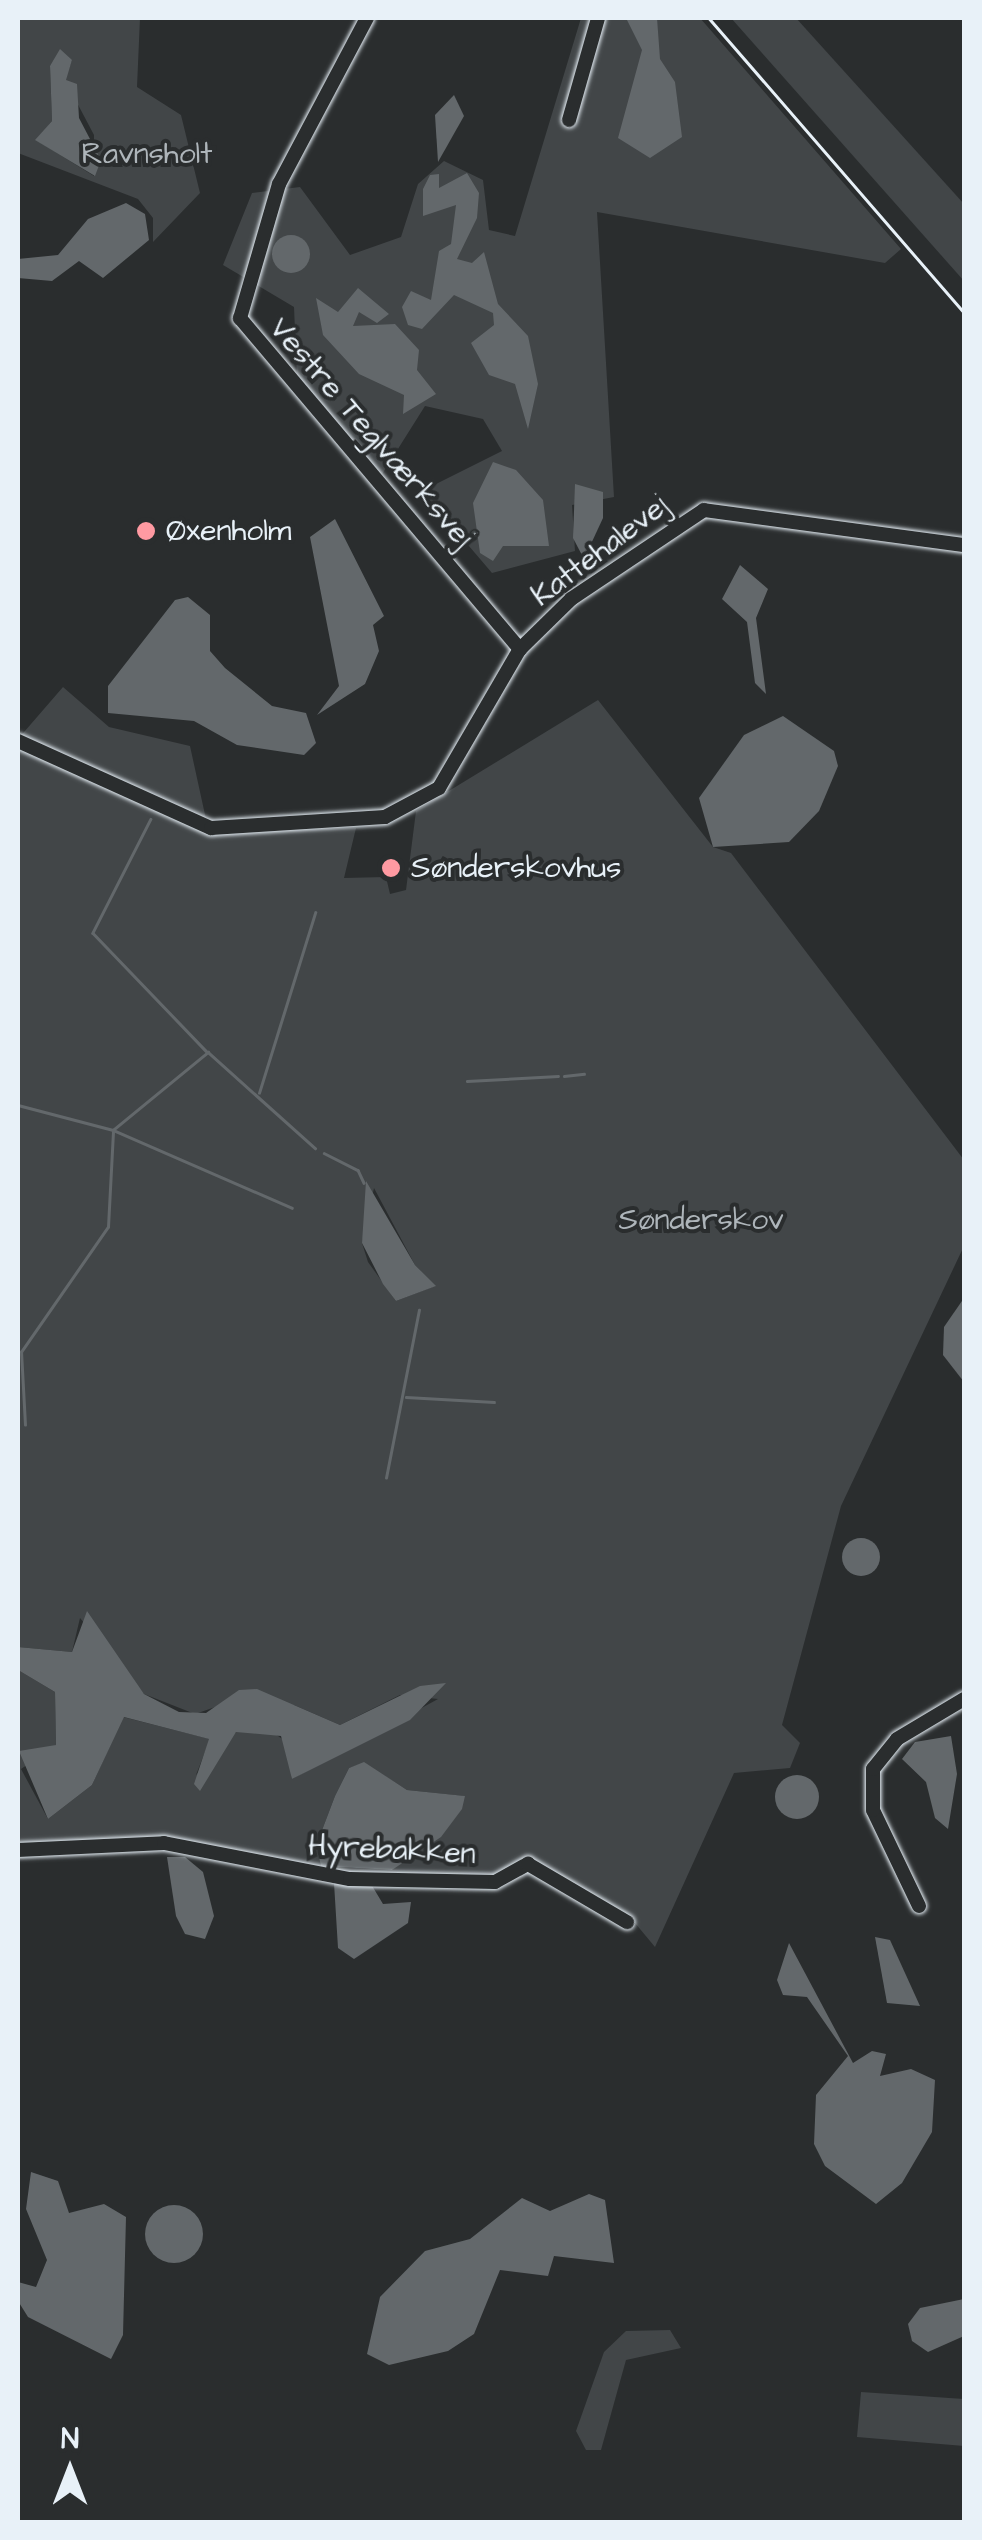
<!DOCTYPE html>
<html>
<head>
<meta charset="utf-8">
<style>
  body { margin:0 }
  #map { position:relative; width:982px; height:2540px; overflow:hidden; background:#2a2d2e; font-family:"Architects Daughter",sans-serif }
  div>[style] { position:absolute }
  .green>* { inset:0; background:#424648 }
  .water>* { inset:0; background:#63686b }
  .round { border-radius:50% }
  .stream>* { height:2.5px; margin:-1.25px; padding:0 1.25px; transform-origin:1.25px; border-radius:1.25px; background:#63686b }
  .roads { filter:drop-shadow(0 0 2px #e8f1f8) drop-shadow(0 0 2px #e8f1f8) }
  .minor>* { height:14px; margin:-7px; padding:0 7px; transform-origin:7px; border-radius:7px; background:#2a2d2e }
  .tram>* { height:2.5px; margin:-1.25px; padding:0 1.25px; transform-origin:1.25px; border-radius:1.25px; background:#e8f1f8 }
  .dots>* { width:28px; height:28px; translate:-50% -50%; box-sizing:border-box; border:5px solid #2a2d2e; border-radius:50% }
  span { translate:-50% -50%; white-space:nowrap; text-align:center; line-height:1.15; -webkit-text-stroke:8px #2a2d2e; paint-order:stroke }
  .park-label { font-size:30px; color:#aeb5ba }
  .street-label { font-size:30px; color:#e8f1f8 }
  .poi-label { font-size:30px; color:#e8f1f8 }
  .left { translate:0 -50%; text-align:left }
  .frame { position:absolute; inset:0; border:20px solid #e8f1f8; pointer-events:none }
  .north { position:absolute; left:20px; top:2420px; width:100px; height:100px; -webkit-text-stroke:8px #2a2d2e; paint-order:stroke; rotate:0deg; font-size:28px; font-weight:700; line-height:40px; text-align:center; color:#e8f1f8 }
  .north::after { content:''; display:block; margin:auto; width:35px; height:45px; background:#e8f1f8; clip-path:polygon(50% 0,100% 100%,50% 72%,0 100%) }
</style>
</head>
<body>
<div id="map">
  <div class="green">
    <div style="clip-path:polygon(evenodd,18px 18px,140px 18px,137px 87px,181px 115px,200px 193px,153px 242px,153px 218px,138px 199px,18px 153px,18px 18px,72px 60px,65px 80px,94px 135px,94px 176px,36px 140px,52px 121px,50px 66px,72px 60px)"></div>
    <div style="clip-path:polygon(581px 18px,700px 18px,901px 249px,885px 263px,597px 212px,614px 497px,572px 505px,575px 551px,492px 573px,422px 491px,502px 451px,483px 419px,425px 406px,379px 479px,297px 379px,294px 307px,223px 265px,252px 193px,300px 187px,350px 255px,401px 237px,418px 184px,444px 161px,483px 180px,489px 230px,515px 236px)"></div>
    <div style="clip-path:polygon(731px 18px,796px 18px,964px 204px,964px 281px)"></div>
    <div style="clip-path:polygon(evenodd,63px 687px,109px 727px,190px 746px,209px 833px,356px 828px,344px 878px,386px 877px,390px 894px,406px 890px,416px 811px,598px 700px,713px 847px,731px 853px,964px 1160px,964px 1246px,841px 1506px,782px 1725px,800px 1743px,790px 1768px,734px 1773px,655px 1947px,630px 1917px,528px 1861px,490px 1880px,337px 1875px,165px 1839px,18px 1845px,18px 1670px,55px 1692px,56px 1745px,21px 1769px,48px 1819px,92px 1785px,123px 1717px,210px 1739px,196px 1775px,236px 1732px,271px 1731px,288px 1743px,292px 1779px,438px 1699px,400px 1695px,340px 1725px,294px 1705px,224px 1704px,195px 1714px,144px 1694px,80px 1618px,72px 1652px,18px 1647px,18px 739px,63px 687px,374px 1188px,415px 1265px,435px 1286px,396px 1301px,368px 1262px,362px 1243px,374px 1188px,63px 687px,364px 1763px,407px 1790px,464px 1796px,392px 1870px,321px 1866px,316px 1846px,335px 1796px,349px 1768px,364px 1763px)"></div>
    <div style="clip-path:polygon(670px 2330px,681px 2348px,626px 2360px,601px 2450px,586px 2450px,576px 2431px,604px 2352px,626px 2331px)"></div>
    <div style="clip-path:polygon(861px 2392px,964px 2399px,964px 2446px,857px 2437px)"></div>
  </div>
  <div class="water">
    <div style="clip-path:polygon(626px 18px,657px 18px,660px 59px,675px 82px,682px 137px,650px 158px,618px 138px,642px 50px)"></div>
    <div style="clip-path:polygon(60px 49px,72px 60px,66px 80px,77px 84px,79px 118px,101px 160px,95px 176px,35px 140px,52px 121px,50px 66px)"></div>
    <div style="clip-path:polygon(454px 95px,464px 116px,438px 162px,435px 115px)"></div>
    <div style="clip-path:polygon(467px 173px,479px 193px,477px 218px,457px 259px,472px 263px,484px 252px,498px 304px,528px 336px,538px 384px,528px 429px,515px 384px,489px 375px,471px 343px,494px 325px,493px 313px,454px 295px,422px 329px,408px 325px,402px 307px,411px 291px,431px 300px,439px 251px,451px 244px,456px 205px,423px 216px,423px 189px,430px 175px,439px 174px,439px 188px)"></div>
    <div style="clip-path:polygon(126px 203px,145px 214px,149px 240px,103px 278px,79px 261px,52px 281px,18px 278px,18px 259px,58px 255px,88px 219px)"></div>
    <div class="round" style="left:272px;top:235px;width:38px;height:38px"></div>
    <div style="clip-path:polygon(358px 288px,389px 314px,377px 323px,359px 312px,353px 326px,395px 324px,419px 350px,417px 370px,436px 394px,403px 414px,404px 395px,359px 374px,323px 335px,316px 298px,338px 312px)"></div>
    <div style="clip-path:polygon(493px 462px,516px 470px,543px 500px,549px 546px,503px 546px,493px 561px,480px 553px,473px 503px)"></div>
    <div style="clip-path:polygon(575px 484px,603px 492px,603px 518px,584px 559px,573px 538px)"></div>
    <div style="clip-path:polygon(335px 519px,384px 616px,373px 625px,379px 651px,365px 684px,317px 715px,339px 686px,310px 537px)"></div>
    <div style="clip-path:polygon(740px 565px,768px 589px,756px 618px,766px 694px,755px 683px,747px 622px,722px 599px)"></div>
    <div style="clip-path:polygon(188px 597px,210px 615px,210px 651px,225px 668px,272px 706px,306px 713px,316px 743px,304px 755px,237px 745px,194px 721px,108px 713px,108px 686px,175px 600px)"></div>
    <div style="clip-path:polygon(783px 716px,834px 751px,838px 766px,819px 811px,789px 842px,713px 847px,699px 798px,744px 735px)"></div>
    <div style="clip-path:polygon(366px 1181px,415px 1265px,436px 1286px,396px 1301px,383px 1284px,362px 1243px)"></div>
    <div style="clip-path:polygon(964px 1298px,964px 1382px,943px 1355px,944px 1327px)"></div>
    <div class="round" style="left:842px;top:1538px;width:38px;height:38px"></div>
    <div style="clip-path:polygon(87px 1611px,144px 1694px,179px 1712px,206px 1713px,239px 1690px,257px 1689px,340px 1725px,420px 1686px,446px 1683px,410px 1720px,292px 1779px,281px 1736px,236px 1732px,200px 1791px,194px 1784px,209px 1739px,124px 1717px,92px 1785px,48px 1819px,19px 1751px,56px 1745px,55px 1692px,18px 1670px,18px 1647px,72px 1652px)"></div>
    <div style="clip-path:polygon(951px 1736px,957px 1774px,948px 1829px,935px 1818px,926px 1782px,902px 1759px,915px 1742px)"></div>
    <div style="clip-path:polygon(364px 1762px,407px 1790px,465px 1796px,462px 1809px,441px 1837px,392px 1870px,321px 1866px,316px 1846px,335px 1796px,349px 1768px)"></div>
    <div class="round" style="left:775px;top:1775px;width:44px;height:44px"></div>
    <div style="clip-path:polygon(167px 1857px,185px 1857px,203px 1872px,214px 1916px,205px 1939px,185px 1934px,176px 1916px)"></div>
    <div style="clip-path:polygon(334px 1883px,371px 1884px,383px 1904px,411px 1902px,408px 1923px,354px 1959px,338px 1948px)"></div>
    <div style="clip-path:polygon(875px 1937px,890px 1940px,920px 2006px,887px 2003px)"></div>
    <div style="clip-path:polygon(789px 1943px,853px 2063px,872px 2051px,886px 2054px,880px 2076px,911px 2069px,935px 2080px,932px 2132px,902px 2183px,876px 2204px,825px 2166px,814px 2144px,816px 2095px,848px 2056px,807px 1997px,783px 1995px,777px 1980px)"></div>
    <div style="clip-path:polygon(31px 2172px,58px 2181px,69px 2213px,104px 2204px,126px 2217px,123px 2335px,111px 2359px,28px 2317px,18px 2301px,18px 2282px,36px 2287px,47px 2260px,26px 2209px)"></div>
    <div style="clip-path:polygon(589px 2194px,605px 2200px,614px 2263px,554px 2256px,548px 2276px,500px 2270px,474px 2334px,448px 2351px,389px 2365px,367px 2354px,380px 2297px,425px 2251px,470px 2239px,522px 2198px,550px 2211px)"></div>
    <div class="round" style="left:145px;top:2205px;width:58px;height:58px"></div>
    <div style="clip-path:polygon(964px 2299px,964px 2336px,928px 2352px,912px 2341px,908px 2324px,920px 2308px)"></div>
  </div>
  <div class="stream">
    <div style="left:151px;top:819px;width:128px;rotate:117deg"></div>
    <div style="left:93px;top:933px;width:165px;rotate:46.2deg"></div>
    <div style="left:564px;top:1076px;width:20px;rotate:-6deg"></div>
    <div style="left:467px;top:1081px;width:91px;rotate:-3.1deg"></div>
    <div style="left:259px;top:1093px;width:189px;rotate:-72.7deg"></div>
    <div style="left:18px;top:1105px;width:98px;rotate:14.7deg"></div>
    <div style="left:113px;top:1130px;width:195px;rotate:23.5deg"></div>
    <div style="left:324px;top:1153px;width:38px;rotate:27deg"></div>
    <div style="left:358px;top:1170px;width:14px;rotate:65deg"></div>
    <div style="left:406px;top:1397px;width:88px;rotate:3.3deg"></div>
    <div style="left:25px;top:1425px;width:73px;rotate:-93.1deg"></div>
    <div style="left:21px;top:1352px;width:152px;rotate:-55.2deg"></div>
    <div style="left:108px;top:1227px;width:97px;rotate:-87deg"></div>
    <div style="left:113px;top:1130px;width:123px;rotate:-39.4deg"></div>
    <div style="left:208px;top:1052px;width:144px;rotate:41.9deg"></div>
    <div style="left:386px;top:1478px;width:171px;rotate:-78.9deg"></div>
  </div>
  <div class="roads">
    <div class="minor">
      <div style="left:367px;top:18px;width:188px;rotate:117.9deg"></div>
      <div style="left:279px;top:184px;width:140px;rotate:106.2deg"></div>
      <div style="left:240px;top:318px;width:434px;rotate:49.8deg"></div>
      <div style="left:569px;top:120px;width:106px;rotate:-74.1deg"></div>
      <div style="left:18px;top:741px;width:212px;rotate:24.3deg"></div>
      <div style="left:211px;top:828px;width:174px;rotate:-3.6deg"></div>
      <div style="left:385px;top:817px;width:61px;rotate:-28.2deg"></div>
      <div style="left:439px;top:788px;width:161px;rotate:-59.8deg"></div>
      <div style="left:520px;top:649px;width:71px;rotate:-44.4deg"></div>
      <div style="left:571px;top:599px;width:160px;rotate:-33.8deg"></div>
      <div style="left:704px;top:510px;width:262px;rotate:7.7deg"></div>
      <div style="left:18px;top:1850px;width:146px;rotate:-2.7deg"></div>
      <div style="left:164px;top:1843px;width:189px;rotate:11deg"></div>
      <div style="left:350px;top:1879px;width:145px;rotate:1.2deg"></div>
      <div style="left:495px;top:1882px;width:38px;rotate:-29deg"></div>
      <div style="left:528px;top:1864px;width:115px;rotate:30.4deg"></div>
      <div style="left:919px;top:1906px;width:106px;rotate:-115.6deg"></div>
      <div style="left:873px;top:1810px;width:41px;rotate:-90deg"></div>
      <div style="left:873px;top:1769px;width:38px;rotate:-51deg"></div>
      <div style="left:897px;top:1739px;width:78px;rotate:-30.8deg"></div>
    </div>
  </div>
  <div class="tram">
    <div style="left:709px;top:18px;width:389px;rotate:49.1deg"></div>
  </div>
  <div class="dots">
    <div style="left:146px;top:531px;background:#ff9aa2"></div>
    <div style="left:391px;top:868px;background:#ff9aa2"></div>
  </div>
  <div class="park-label">
    <span style="left:147px;top:154px">Ravnsholt</span>
    <span style="left:701px;top:1220px">Sønderskov</span>
  </div>
  <div class="street-label">
    <span style="left:371px;top:433px;rotate:49deg">Vestre Teglværksvej</span>
    <span style="left:600px;top:551px;rotate:-37deg">Kattehalevej</span>
    <span style="left:392px;top:1850px;rotate:3deg">Hyrebakken</span>
  </div>
  <div class="poi-label">
    <span class="left" style="left:166px;top:531px">Øxenholm</span>
    <span class="left" style="left:411px;top:868px">Sønderskovhus</span>
  </div>
  <div class="frame"></div>
  <div class="north">N</div>
</div>
</body>
</html>
